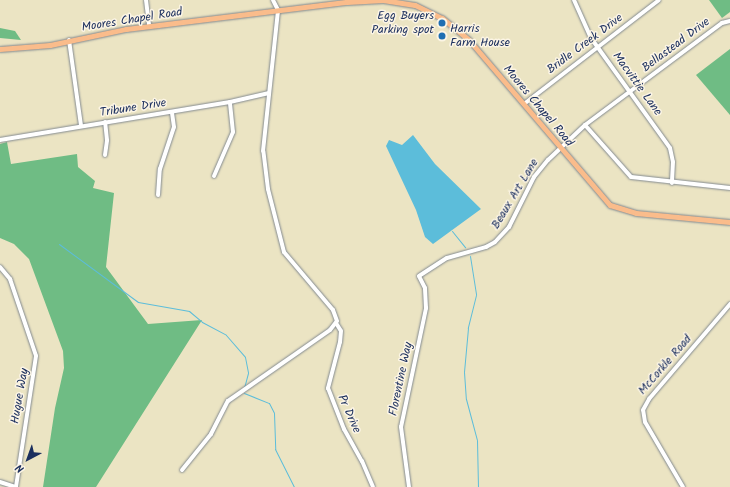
<!DOCTYPE html>
<html>
<head>
<meta charset="utf-8">
<style>
  body { margin:0 }
  #map { position:relative; width:730px; height:487px; overflow:hidden; background:#ebe4c3; font-family:Kalam,sans-serif }
  div>[style] { position:absolute }
  .forest>* { inset:0; background:#6fbc84 }
  .water>* { inset:0; background:#5cbdda }
  .stream>* { height:1px; margin:-0.5px; padding:0 0.5px; transform-origin:0.5px; border-radius:0.5px; background:#5cbdda }
  .roads { filter:drop-shadow(0 0 1px #838a90) drop-shadow(0 0 1px #838a90) }
  .minor>* { height:4px; margin:-2px; padding:0 2px; transform-origin:2px; border-radius:2px; background:#fff }
  .major>* { height:5px; margin:-2.5px; padding:0 2.5px; transform-origin:2.5px; border-radius:2.5px; background:#fabc8b }
  .dots>* { width:11px; height:11px; translate:-50% -50%; box-sizing:border-box; border:2px solid #fcf5e5; border-radius:50% }
  span { translate:-50% -50%; white-space:nowrap; text-align:center; line-height:1.15; -webkit-text-stroke:3px #fcf5e5; paint-order:stroke }
  .poi-label { font-size:12px; color:#1b2f5e }
  .right { translate:-100% -50%; text-align:right }
  .left { translate:0 -50%; text-align:left }
  .street-label { font-size:12px; color:#1b2f5e }
  .north { position:absolute; left:8px; top:439px; width:40px; height:40px; -webkit-text-stroke:3px #fcf5e5; paint-order:stroke; rotate:221deg; font-size:11px; font-weight:700; line-height:16px; text-align:center; color:#1b2f5e }
  .north::after { content:''; display:block; margin:auto; width:14px; height:18px; background:#1b2f5e; clip-path:polygon(50% 0,100% 100%,50% 72%,0 100%) }
</style>
</head>
<body>
<div id="map">
  <div class="forest">
    <div style="clip-path:polygon(709px 0,730px 0,730px 12px,722px 18px)"></div>
    <div style="clip-path:polygon(0 28px,15px 31px,21px 40px,0 38px)"></div>
    <div style="clip-path:polygon(730px 49px,730px 115px,696px 75px)"></div>
    <div style="clip-path:polygon(7px 142px,11px 164px,77px 154px,78px 167px,95px 181px,93px 188px,114px 193px,106px 267px,148px 324px,202px 320px,96px 487px,43px 487px,55px 408px,64px 368px,63px 351px,29px 259px,14px 244px,0 238px,0 144px)"></div>
  </div>
  <div class="water">
    <div style="clip-path:polygon(413px 135px,435px 164px,481px 209px,433px 244px,425px 237px,416px 210px,386px 146px,389px 140px,402px 145px)"></div>
  </div>
  <div class="stream">
    <div style="left:452px;top:231px;width:21px;rotate:51deg"></div>
    <div style="left:59px;top:244px;width:98px;rotate:36.3deg"></div>
    <div style="left:138px;top:302px;width:52px;rotate:10deg"></div>
    <div style="left:189px;top:311px;width:17px;rotate:40deg"></div>
    <div style="left:202px;top:322px;width:27px;rotate:28deg"></div>
    <div style="left:226px;top:335px;width:29px;rotate:49deg"></div>
    <div style="left:245px;top:357px;width:16px;rotate:79deg"></div>
    <div style="left:248px;top:373px;width:16px;rotate:105deg"></div>
    <div style="left:470px;top:256px;width:39px;rotate:81deg"></div>
    <div style="left:476px;top:295px;width:34px;rotate:104deg"></div>
    <div style="left:468px;top:328px;width:44px;rotate:95.2deg"></div>
    <div style="left:464px;top:372px;width:27px;rotate:86deg"></div>
    <div style="left:466px;top:399px;width:42px;rotate:75deg"></div>
    <div style="left:477px;top:440px;width:47px;rotate:88.8deg"></div>
    <div style="left:244px;top:393px;width:27px;rotate:22deg"></div>
    <div style="left:269px;top:403px;width:11px;rotate:63deg"></div>
    <div style="left:274px;top:413px;width:36px;rotate:88deg"></div>
    <div style="left:275px;top:449px;width:42px;rotate:63.4deg"></div>
  </div>
  <div class="roads">
    <div class="minor">
      <div style="left:146px;top:0;width:26px;rotate:83deg"></div>
      <div style="left:574px;top:0;width:42px;rotate:65.9deg"></div>
      <div style="left:591px;top:38px;width:135px;rotate:54.3deg"></div>
      <div style="left:670px;top:148px;width:14px;rotate:78deg"></div>
      <div style="left:673px;top:162px;width:21px;rotate:93deg"></div>
      <div style="left:69px;top:40px;width:86px;rotate:82deg"></div>
      <div style="left:524px;top:104px;width:170px;rotate:-37.6deg"></div>
      <div style="left:585px;top:125px;width:69px;rotate:48.5deg"></div>
      <div style="left:631px;top:177px;width:100px;rotate:6.3deg"></div>
      <div style="left:0;top:140px;width:233px;rotate:-9.4deg"></div>
      <div style="left:230px;top:102px;width:40px;rotate:-13deg"></div>
      <div style="left:105px;top:155px;width:15px;rotate:-82deg"></div>
      <div style="left:107px;top:140px;width:18px;rotate:-96deg"></div>
      <div style="left:214px;top:176px;width:48px;rotate:-66.6deg"></div>
      <div style="left:233px;top:132px;width:30px;rotate:-96deg"></div>
      <div style="left:158px;top:195px;width:26px;rotate:-86deg"></div>
      <div style="left:160px;top:169px;width:44px;rotate:-71.6deg"></div>
      <div style="left:174px;top:127px;width:15px;rotate:-98deg"></div>
      <div style="left:0;top:267px;width:16px;rotate:50deg"></div>
      <div style="left:10px;top:279px;width:81px;rotate:71.3deg"></div>
      <div style="left:36px;top:356px;width:133px;rotate:98.7deg"></div>
      <div style="left:336px;top:323px;width:9px;rotate:58deg"></div>
      <div style="left:341px;top:331px;width:11px;rotate:95deg"></div>
      <div style="left:340px;top:342px;width:48px;rotate:104.6deg"></div>
      <div style="left:328px;top:388px;width:44px;rotate:68.7deg"></div>
      <div style="left:344px;top:429px;width:37px;rotate:61deg"></div>
      <div style="left:362px;top:461px;width:28px;rotate:67deg"></div>
      <div style="left:182px;top:470px;width:46px;rotate:-51.1deg"></div>
      <div style="left:211px;top:434px;width:37px;rotate:-63deg"></div>
      <div style="left:228px;top:401px;width:124px;rotate:-34.8deg"></div>
      <div style="left:330px;top:330px;width:11px;rotate:-52deg"></div>
      <div style="left:337px;top:321px;width:12px;rotate:-110deg"></div>
      <div style="left:333px;top:310px;width:76px;rotate:-130.2deg"></div>
      <div style="left:284px;top:252px;width:65px;rotate:-104.3deg"></div>
      <div style="left:268px;top:189px;width:38px;rotate:-97deg"></div>
      <div style="left:263px;top:151px;width:142px;rotate:-83.9deg"></div>
      <div style="left:278px;top:10px;width:11px;rotate:-117deg"></div>
      <div style="left:0;top:482px;width:16px;rotate:18deg"></div>
      <div style="left:409px;top:487px;width:61px;rotate:-97.6deg"></div>
      <div style="left:401px;top:427px;width:122px;rotate:-78.1deg"></div>
      <div style="left:426px;top:308px;width:20px;rotate:-93deg"></div>
      <div style="left:425px;top:288px;width:13px;rotate:-117deg"></div>
      <div style="left:419px;top:276px;width:33px;rotate:-33deg"></div>
      <div style="left:447px;top:258px;width:41px;rotate:-15.8deg"></div>
      <div style="left:486px;top:247px;width:10px;rotate:-29deg"></div>
      <div style="left:495px;top:242px;width:21px;rotate:-47deg"></div>
      <div style="left:509px;top:227px;width:56px;rotate:-63.4deg"></div>
      <div style="left:534px;top:177px;width:22px;rotate:-51deg"></div>
      <div style="left:548px;top:160px;width:51px;rotate:-43.4deg"></div>
      <div style="left:585px;top:125px;width:171px;rotate:-36.7deg"></div>
      <div style="left:722px;top:23px;width:8px;rotate:-14deg"></div>
      <div style="left:683px;top:487px;width:75px;rotate:-120.3deg"></div>
      <div style="left:645px;top:422px;width:12px;rotate:-99deg"></div>
      <div style="left:643px;top:410px;width:13px;rotate:-61deg"></div>
      <div style="left:649px;top:399px;width:125px;rotate:-49.5deg"></div>
    </div>
    <div class="major">
      <div style="left:0;top:49px;width:50px;rotate:-4.6deg"></div>
      <div style="left:50px;top:45px;width:78px;rotate:-11.9deg"></div>
      <div style="left:126px;top:29px;width:223px;rotate:-7deg"></div>
      <div style="left:347px;top:2px;width:36px;rotate:-3deg"></div>
      <div style="left:383px;top:0;width:32px;rotate:9deg"></div>
      <div style="left:415px;top:5px;width:30px;rotate:26deg"></div>
      <div style="left:442px;top:18px;width:35px;rotate:39deg"></div>
      <div style="left:469px;top:40px;width:217px;rotate:49.5deg"></div>
      <div style="left:610px;top:205px;width:27px;rotate:17deg"></div>
      <div style="left:636px;top:213px;width:94px;rotate:5.5deg"></div>
    </div>
  </div>
  <div class="dots">
    <div style="left:442px;top:23px;background:#1f6fb2"></div>
    <div style="left:442px;top:36px;background:#1f6fb2"></div>
  </div>
  <div class="poi-label">
    <span class="right" style="left:434px;top:23px">Egg Buyers<br>Parking spot</span>
    <span class="left" style="left:450px;top:36px">Harris<br>Farm House</span>
  </div>
  <div class="street-label">
    <span style="left:132px;top:20px;rotate:-9deg">Moores Chapel Road</span>
    <span style="left:585px;top:44px;rotate:-37deg">Bridle Creek Drive</span>
    <span style="left:676px;top:45px;rotate:-37deg">Bellastead Drive</span>
    <span style="left:637px;top:84px;rotate:54deg">Macvittie Lane</span>
    <span style="left:538px;top:106px;rotate:50deg">Moores Chapel Road</span>
    <span style="left:133px;top:108px;rotate:-9deg">Tribune Drive</span>
    <span style="left:515px;top:194px;rotate:-59deg">Beaux Art Lane</span>
    <span style="left:665px;top:365px;rotate:-49deg">McCorkle Road</span>
    <span style="left:401px;top:379px;rotate:-78deg">Florentine Way</span>
    <span style="left:20px;top:396px;rotate:-80deg">Hugue Way</span>
    <span style="left:349px;top:414px;rotate:66deg">Pr Drive</span>
  </div>
  <div class="north">N</div>
</div>
</body>
</html>
